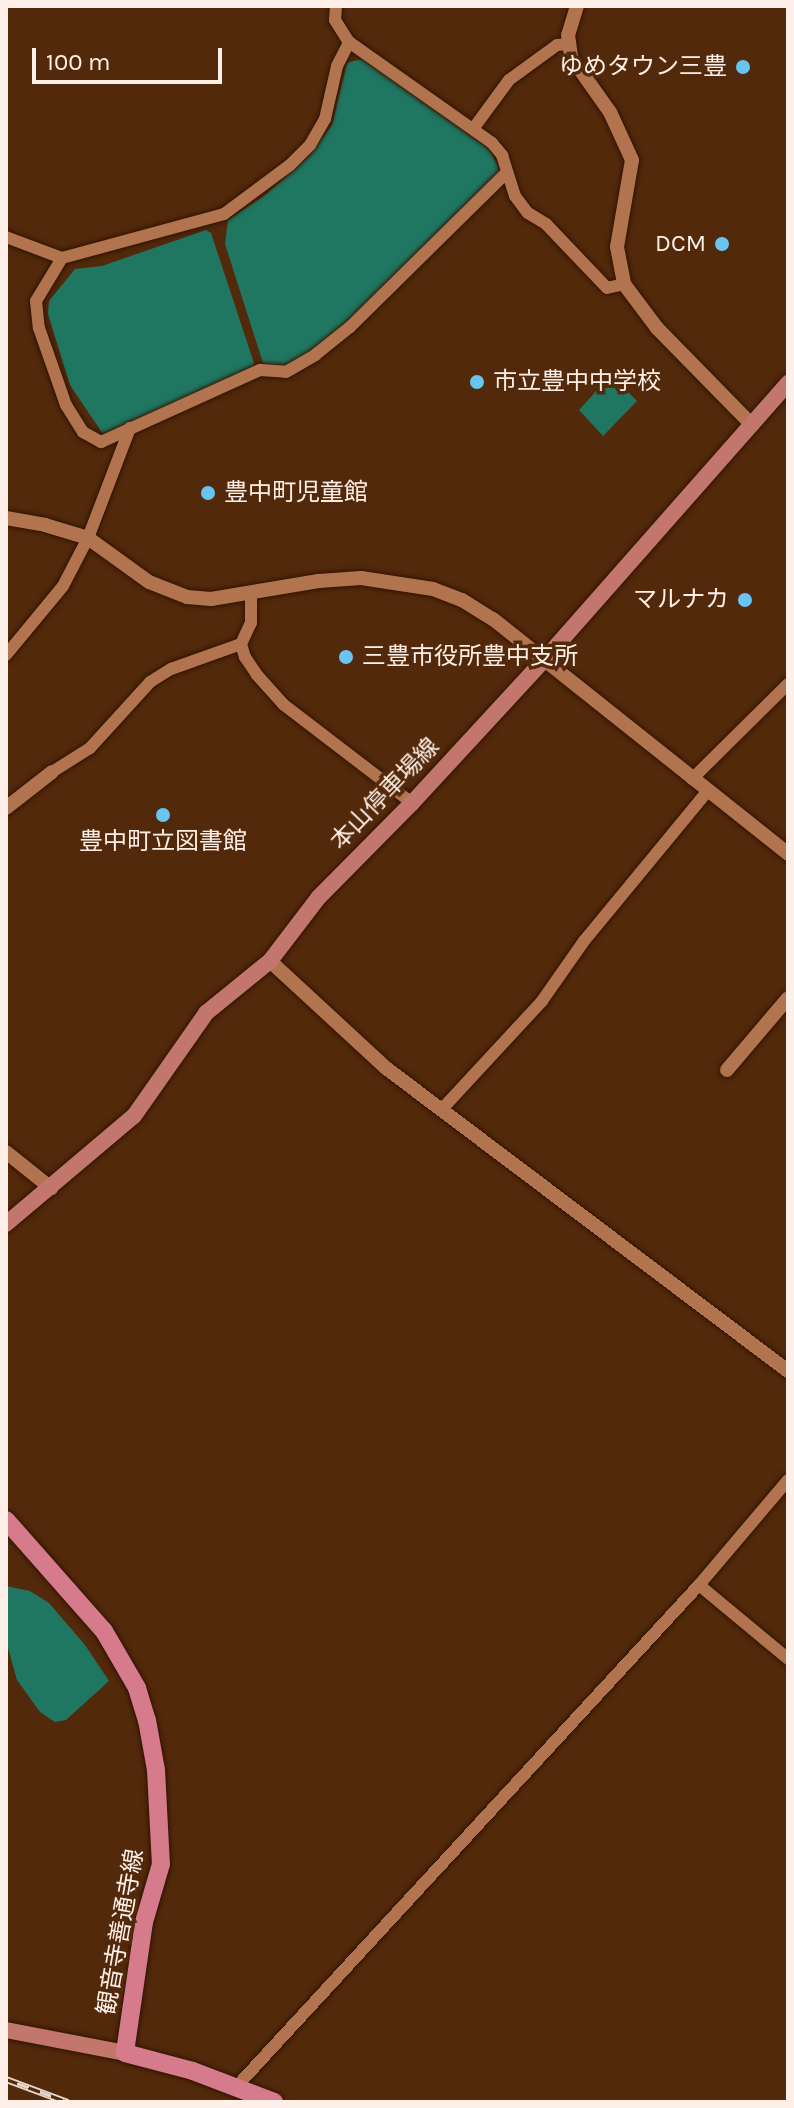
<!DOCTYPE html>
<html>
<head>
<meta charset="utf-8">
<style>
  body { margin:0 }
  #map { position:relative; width:794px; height:2108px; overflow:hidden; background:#53290b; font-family:Karla,"Noto Sans JP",sans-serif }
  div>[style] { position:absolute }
  .water>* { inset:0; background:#207761 }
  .roads { filter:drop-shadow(0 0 2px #311402) drop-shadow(0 0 2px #311402) }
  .minor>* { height:12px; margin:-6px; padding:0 6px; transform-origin:6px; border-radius:6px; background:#b2744e }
  .tertiary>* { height:14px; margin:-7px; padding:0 7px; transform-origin:7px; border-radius:7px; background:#b2744e }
  .secondary>* { height:16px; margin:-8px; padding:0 8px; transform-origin:8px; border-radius:8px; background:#c3776c }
  .primary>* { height:18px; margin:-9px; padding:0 9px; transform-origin:9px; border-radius:9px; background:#d57b8b }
  .rail>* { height:7px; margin-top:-3.5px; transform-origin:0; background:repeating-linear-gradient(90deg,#53290b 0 12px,#e7d5ca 0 24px); box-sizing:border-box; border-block:2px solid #e7d5ca }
  .dots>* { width:22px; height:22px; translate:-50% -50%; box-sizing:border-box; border:4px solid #53290b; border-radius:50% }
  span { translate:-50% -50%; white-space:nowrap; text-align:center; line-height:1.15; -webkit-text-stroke:7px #53290b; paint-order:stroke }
  .poi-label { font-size:24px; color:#fef0e8 }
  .right { translate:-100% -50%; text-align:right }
  .left { translate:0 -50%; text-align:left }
  .street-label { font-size:24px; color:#fef0e8 }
  .frame { position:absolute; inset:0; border:8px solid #fef0e8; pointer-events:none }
  .scale { position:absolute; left:32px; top:48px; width:190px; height:36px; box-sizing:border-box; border:4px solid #fef0e8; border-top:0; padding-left:10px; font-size:24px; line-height:28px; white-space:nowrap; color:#fef0e8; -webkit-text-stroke:6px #53290b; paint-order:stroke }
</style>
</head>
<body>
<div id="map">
  <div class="water">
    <div style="clip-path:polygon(362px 59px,489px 149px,501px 172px,337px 331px,305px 357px,284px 366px,264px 366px,225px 244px,228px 220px,264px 196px,309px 156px,332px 125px,347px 63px)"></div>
    <div style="clip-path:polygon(206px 230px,211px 233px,254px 363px,252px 370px,103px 434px,70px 385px,48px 314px,49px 301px,75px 269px,102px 266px)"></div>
    <div style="clip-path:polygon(611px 375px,637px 401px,603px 436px,579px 410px)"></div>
    <div style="clip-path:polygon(6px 1586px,30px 1591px,49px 1603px,85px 1645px,109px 1681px,66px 1720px,55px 1722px,40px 1712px,17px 1680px,6px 1641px)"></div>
  </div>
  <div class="roads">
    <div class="minor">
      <div style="left:336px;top:6px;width:14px;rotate:94deg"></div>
      <div style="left:335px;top:20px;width:26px;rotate:58deg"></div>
      <div style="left:349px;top:42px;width:175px;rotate:35.2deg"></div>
      <div style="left:492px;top:143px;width:16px;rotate:50deg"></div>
      <div style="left:502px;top:155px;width:43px;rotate:72.4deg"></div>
      <div style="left:515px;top:196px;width:21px;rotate:53deg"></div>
      <div style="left:528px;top:213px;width:21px;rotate:31deg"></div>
      <div style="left:546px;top:224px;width:88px;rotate:46.4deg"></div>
      <div style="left:607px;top:288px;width:17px;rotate:-13deg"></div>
      <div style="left:473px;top:129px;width:61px;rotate:-53.7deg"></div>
      <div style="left:509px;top:80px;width:59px;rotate:-36.1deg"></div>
      <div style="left:557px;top:45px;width:12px;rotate:-5deg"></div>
      <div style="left:6px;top:237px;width:60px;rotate:20.6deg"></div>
      <div style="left:62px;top:258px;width:168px;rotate:-15.2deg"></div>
      <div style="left:224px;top:214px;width:82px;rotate:-36.6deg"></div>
      <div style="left:290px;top:165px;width:28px;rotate:-45deg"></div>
      <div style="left:310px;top:145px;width:30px;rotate:-60deg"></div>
      <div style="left:325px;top:119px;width:54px;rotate:-77.2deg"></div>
      <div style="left:337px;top:66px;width:27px;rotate:-63deg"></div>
      <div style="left:62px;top:258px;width:50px;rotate:121.2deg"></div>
      <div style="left:36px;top:301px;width:27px;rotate:84deg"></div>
      <div style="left:39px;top:328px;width:82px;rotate:70.7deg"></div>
      <div style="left:66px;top:405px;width:32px;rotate:58deg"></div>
      <div style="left:83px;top:432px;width:21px;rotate:29deg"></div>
      <div style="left:101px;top:442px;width:175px;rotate:-24.4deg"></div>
      <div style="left:260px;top:370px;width:26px;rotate:4deg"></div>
      <div style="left:286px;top:372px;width:34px;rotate:-30deg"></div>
      <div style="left:315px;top:355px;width:45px;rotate:-38.7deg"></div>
      <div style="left:350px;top:327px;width:219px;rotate:-44.6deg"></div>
      <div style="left:241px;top:644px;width:14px;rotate:73deg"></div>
      <div style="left:245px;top:657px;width:22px;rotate:56deg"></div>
      <div style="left:257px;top:675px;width:40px;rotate:48deg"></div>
      <div style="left:284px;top:705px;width:161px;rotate:37.4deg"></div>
      <div style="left:6px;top:655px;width:89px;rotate:-50.4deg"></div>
      <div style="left:63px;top:586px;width:54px;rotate:-62.5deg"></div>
      <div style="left:88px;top:538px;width:118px;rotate:-69.1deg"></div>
      <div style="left:52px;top:772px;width:45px;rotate:-32.3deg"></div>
      <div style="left:90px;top:748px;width:89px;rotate:-47.7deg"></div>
      <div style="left:150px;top:682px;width:25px;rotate:-32deg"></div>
      <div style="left:171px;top:669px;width:74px;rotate:-19.7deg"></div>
      <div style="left:241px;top:644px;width:23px;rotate:-65deg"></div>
      <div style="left:251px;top:623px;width:30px;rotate:-90deg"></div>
      <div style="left:692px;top:779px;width:135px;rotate:-44.7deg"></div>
      <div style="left:443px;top:1108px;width:146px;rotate:-47.2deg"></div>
      <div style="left:542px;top:1001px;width:73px;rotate:-55deg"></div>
      <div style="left:584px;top:941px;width:193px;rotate:-50.5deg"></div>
      <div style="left:699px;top:1585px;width:116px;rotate:39.7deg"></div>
      <div style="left:237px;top:2086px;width:682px;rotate:-47.32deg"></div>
      <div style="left:699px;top:1585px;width:138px;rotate:-49.7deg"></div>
    </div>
    <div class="tertiary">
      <div style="left:577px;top:6px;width:30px;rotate:107deg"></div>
      <div style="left:568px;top:35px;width:22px;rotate:82deg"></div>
      <div style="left:571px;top:57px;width:67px;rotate:54.7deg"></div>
      <div style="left:610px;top:112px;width:53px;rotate:65.4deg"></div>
      <div style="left:632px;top:160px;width:88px;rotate:99.8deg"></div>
      <div style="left:617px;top:247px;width:38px;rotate:79deg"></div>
      <div style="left:624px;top:284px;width:55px;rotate:53.1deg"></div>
      <div style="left:657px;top:328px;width:136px;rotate:45.6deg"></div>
      <div style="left:6px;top:518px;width:40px;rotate:10deg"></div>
      <div style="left:45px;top:525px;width:45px;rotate:16.8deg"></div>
      <div style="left:88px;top:538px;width:75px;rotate:35.8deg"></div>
      <div style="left:149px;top:582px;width:41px;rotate:21.5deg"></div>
      <div style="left:187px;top:597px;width:24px;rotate:5deg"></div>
      <div style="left:211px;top:599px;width:109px;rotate:-9.5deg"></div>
      <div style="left:319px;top:581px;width:42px;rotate:-4.1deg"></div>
      <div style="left:361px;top:578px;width:73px;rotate:8.7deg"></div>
      <div style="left:433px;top:589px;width:31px;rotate:21deg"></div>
      <div style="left:462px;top:600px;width:36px;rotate:32deg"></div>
      <div style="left:493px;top:619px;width:377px;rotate:38.5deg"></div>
      <div style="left:6px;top:808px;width:58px;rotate:-38deg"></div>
      <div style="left:270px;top:961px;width:158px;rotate:42.7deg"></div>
      <div style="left:386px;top:1068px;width:503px;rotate:37.01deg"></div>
      <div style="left:727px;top:1070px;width:94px;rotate:-49.7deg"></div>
      <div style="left:6px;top:1152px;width:58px;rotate:38.7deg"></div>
    </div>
    <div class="secondary">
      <div style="left:6px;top:1224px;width:167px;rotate:-40.2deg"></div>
      <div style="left:134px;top:1116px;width:126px;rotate:-55deg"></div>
      <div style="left:206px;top:1013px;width:82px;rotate:-39.1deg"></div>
      <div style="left:270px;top:961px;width:81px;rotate:-52.6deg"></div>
      <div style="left:319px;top:897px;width:132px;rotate:-45.3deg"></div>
      <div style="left:412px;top:803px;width:193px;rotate:-47.3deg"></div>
      <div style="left:543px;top:661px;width:371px;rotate:-48.6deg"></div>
      <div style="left:6px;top:2030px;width:121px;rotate:10.9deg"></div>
    </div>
    <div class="primary">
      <div style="left:6px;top:1520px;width:148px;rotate:48.6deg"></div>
      <div style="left:104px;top:1631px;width:66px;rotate:59.9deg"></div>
      <div style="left:137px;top:1688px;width:34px;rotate:73deg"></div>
      <div style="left:147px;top:1720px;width:51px;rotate:79.8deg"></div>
      <div style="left:156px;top:1770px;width:94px;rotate:87deg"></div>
      <div style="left:161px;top:1864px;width:60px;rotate:106.3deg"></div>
      <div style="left:144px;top:1922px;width:132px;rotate:98.3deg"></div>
      <div style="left:125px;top:2053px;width:70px;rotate:14.8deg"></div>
      <div style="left:193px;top:2071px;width:87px;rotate:20.9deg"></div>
    </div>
  </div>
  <div class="rail">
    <div style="left:6px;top:2079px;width:66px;rotate:20.4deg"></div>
  </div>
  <div class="dots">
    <div style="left:743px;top:67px;background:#68c4f0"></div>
    <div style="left:722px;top:244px;background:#68c4f0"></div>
    <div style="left:477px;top:382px;background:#68c4f0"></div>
    <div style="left:208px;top:493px;background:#68c4f0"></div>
    <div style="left:745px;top:600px;background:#68c4f0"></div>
    <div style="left:346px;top:657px;background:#68c4f0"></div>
    <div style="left:163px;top:815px;background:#68c4f0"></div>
  </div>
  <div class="poi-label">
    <span class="right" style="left:727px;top:67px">ゆめタウン三豊</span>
    <span class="right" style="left:706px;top:244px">DCM</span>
    <span class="left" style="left:493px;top:382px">市立豊中中学校</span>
    <span class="left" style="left:224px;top:493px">豊中町児童館</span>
    <span class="right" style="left:729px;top:600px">マルナカ</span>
    <span class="left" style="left:362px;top:657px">三豊市役所豊中支所</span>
    <span style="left:163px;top:842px">豊中町立図書館</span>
  </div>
  <div class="street-label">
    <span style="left:385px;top:794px;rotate:-46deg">本山停車場線</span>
    <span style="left:121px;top:1932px;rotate:-80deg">観音寺善通寺線</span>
  </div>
  <div class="frame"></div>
  <div class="scale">100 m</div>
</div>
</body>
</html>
